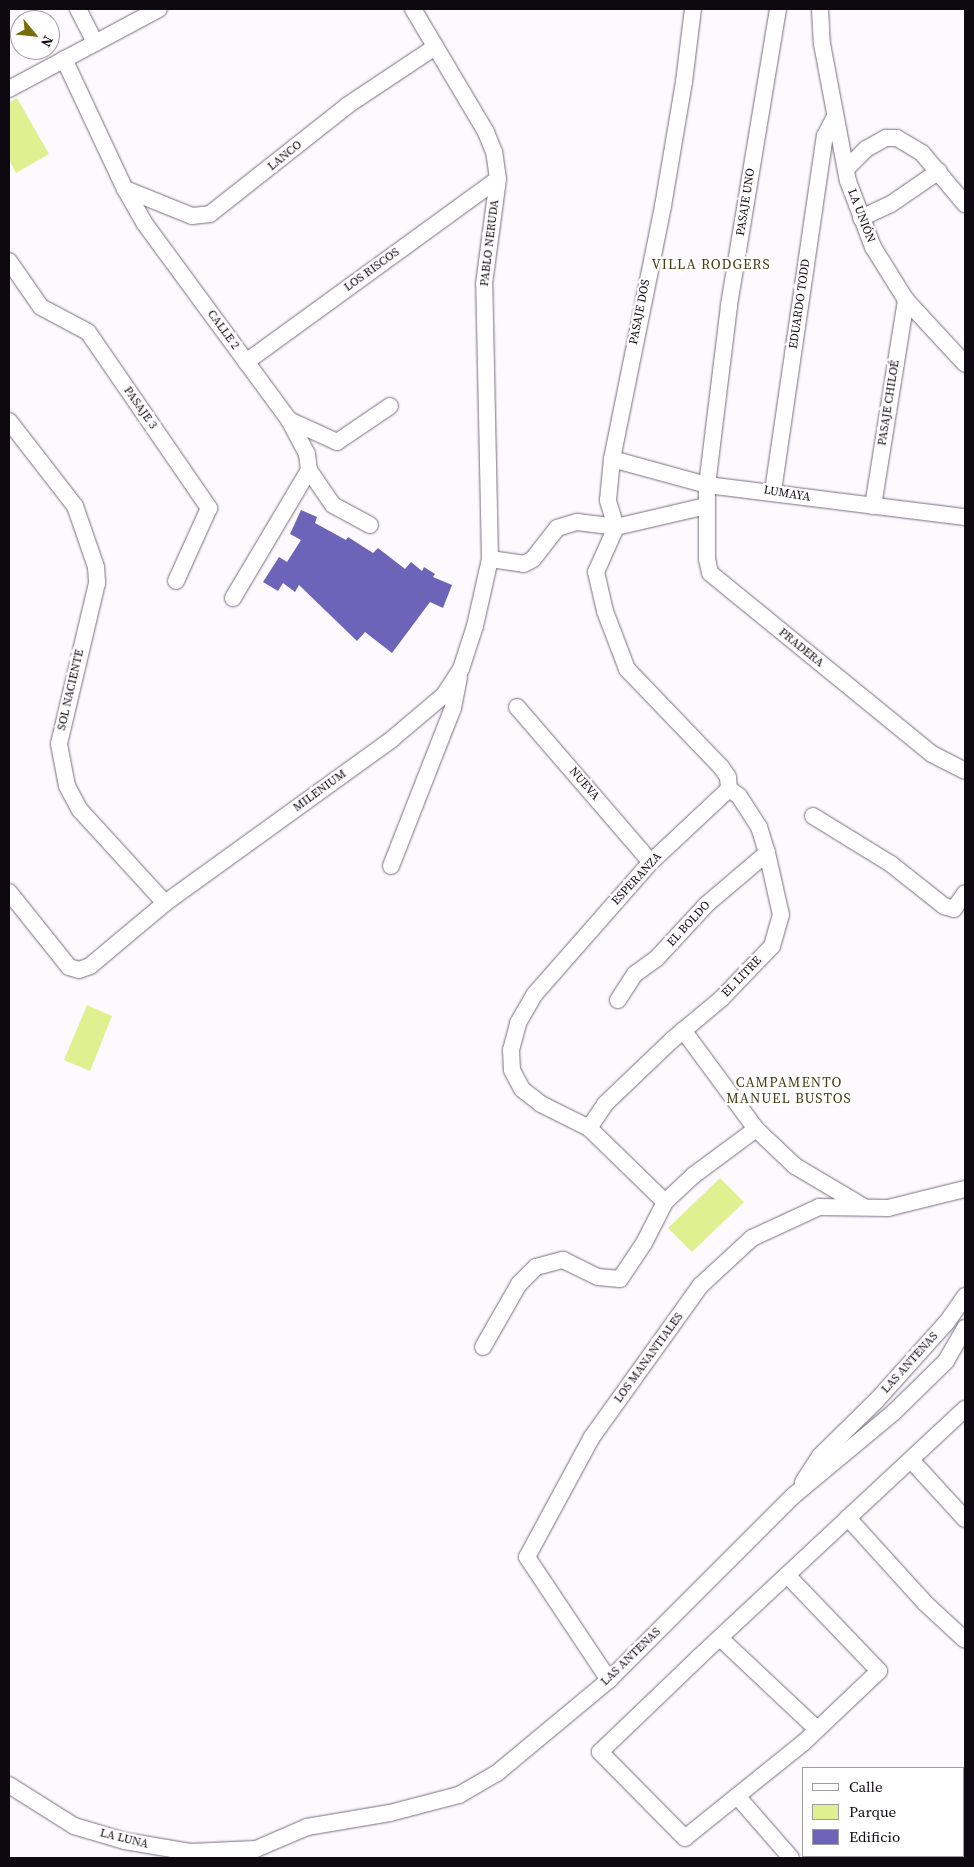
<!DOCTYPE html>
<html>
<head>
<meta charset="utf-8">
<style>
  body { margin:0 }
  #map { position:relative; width:974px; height:1867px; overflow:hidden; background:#fdfaff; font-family:"Source Serif 4",serif }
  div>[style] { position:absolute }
  .green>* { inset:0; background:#dff091 }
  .building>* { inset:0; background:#6b64b9 }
  .roads { filter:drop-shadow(0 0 1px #796c7f) drop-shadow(0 0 1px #796c7f) }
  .street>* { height:16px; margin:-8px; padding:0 8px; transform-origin:8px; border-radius:8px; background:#fff }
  span { translate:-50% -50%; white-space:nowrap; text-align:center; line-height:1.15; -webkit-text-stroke:4.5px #fff; paint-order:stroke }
  .street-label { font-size:12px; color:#0e0910 }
  .neighbourhood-label { font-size:14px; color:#423d14; letter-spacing:1px }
  .frame { position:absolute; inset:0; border:10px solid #0e0910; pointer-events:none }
  .legend { position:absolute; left:802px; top:1767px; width:162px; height:90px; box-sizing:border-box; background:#fff; border:1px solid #9f9d9f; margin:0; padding:6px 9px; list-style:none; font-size:15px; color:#0e0910 }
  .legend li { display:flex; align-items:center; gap:10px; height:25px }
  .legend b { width:25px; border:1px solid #9f9d9f }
  .north { position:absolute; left:10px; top:10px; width:50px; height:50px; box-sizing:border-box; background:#fff; border:1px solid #9f9d9f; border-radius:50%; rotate:118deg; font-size:14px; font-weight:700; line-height:20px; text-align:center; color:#0e0910 }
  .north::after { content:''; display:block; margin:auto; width:18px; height:22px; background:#796e0c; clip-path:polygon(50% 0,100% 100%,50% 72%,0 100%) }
</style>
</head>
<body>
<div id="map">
  <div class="green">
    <div style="clip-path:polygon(17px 98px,49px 154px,16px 173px,9px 160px,9px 103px)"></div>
    <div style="clip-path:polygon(87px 1005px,112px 1016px,90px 1071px,64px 1060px)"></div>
    <div style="clip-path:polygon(720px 1178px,744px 1202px,692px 1252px,668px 1228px)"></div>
  </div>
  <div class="building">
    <div style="clip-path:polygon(301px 510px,317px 517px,315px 523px,346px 540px,348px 537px,373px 553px,378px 548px,405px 569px,411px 562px,422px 571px,424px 567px,435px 574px,433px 577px,452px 585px,443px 608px,430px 602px,392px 653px,365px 632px,357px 641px,299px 585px,295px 592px,283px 583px,278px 591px,263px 582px,279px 557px,287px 562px,301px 540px,290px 534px)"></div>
  </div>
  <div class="roads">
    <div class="street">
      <div style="left:78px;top:9px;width:38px;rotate:63deg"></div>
      <div style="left:778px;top:9px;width:301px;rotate:99.4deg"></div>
      <div style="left:729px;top:306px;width:180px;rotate:97deg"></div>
      <div style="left:707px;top:485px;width:74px;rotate:90deg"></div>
      <div style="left:707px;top:559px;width:14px;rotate:78deg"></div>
      <div style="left:710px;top:573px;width:286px;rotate:39.2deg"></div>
      <div style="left:932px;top:754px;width:37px;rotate:27deg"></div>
      <div style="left:820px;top:9px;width:35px;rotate:87deg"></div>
      <div style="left:822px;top:44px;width:139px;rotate:79.3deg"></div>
      <div style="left:848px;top:181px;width:71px;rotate:69.3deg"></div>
      <div style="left:873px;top:247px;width:62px;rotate:58.1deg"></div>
      <div style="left:906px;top:300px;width:87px;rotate:47.3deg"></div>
      <div style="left:64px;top:59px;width:144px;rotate:64.9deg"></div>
      <div style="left:125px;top:189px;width:40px;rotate:60.3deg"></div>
      <div style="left:145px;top:224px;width:243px;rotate:53.7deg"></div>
      <div style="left:289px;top:420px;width:38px;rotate:62deg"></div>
      <div style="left:307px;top:454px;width:16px;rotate:83deg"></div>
      <div style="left:309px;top:470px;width:149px;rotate:120.7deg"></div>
      <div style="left:9px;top:89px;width:170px;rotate:-28.1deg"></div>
      <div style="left:847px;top:168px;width:27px;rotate:-45deg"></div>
      <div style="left:866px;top:149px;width:23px;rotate:-29deg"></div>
      <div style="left:886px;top:138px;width:11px"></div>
      <div style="left:897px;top:138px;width:29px;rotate:31deg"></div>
      <div style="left:922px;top:153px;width:67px;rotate:49.9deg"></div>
      <div style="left:125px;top:189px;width:72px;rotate:21.9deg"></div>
      <div style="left:192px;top:216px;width:18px;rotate:-6deg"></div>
      <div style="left:210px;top:214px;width:176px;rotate:-38.3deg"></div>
      <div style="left:348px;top:105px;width:105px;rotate:-33.7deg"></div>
      <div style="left:861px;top:218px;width:33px;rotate:-25deg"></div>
      <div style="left:891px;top:204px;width:58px;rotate:-34.5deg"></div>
      <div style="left:9px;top:261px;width:56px;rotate:55.2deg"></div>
      <div style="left:41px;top:307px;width:53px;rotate:28deg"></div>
      <div style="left:88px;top:332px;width:214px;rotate:55.5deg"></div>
      <div style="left:209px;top:508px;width:80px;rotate:114.3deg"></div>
      <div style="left:246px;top:362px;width:311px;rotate:-36deg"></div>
      <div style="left:289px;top:420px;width:53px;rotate:24.6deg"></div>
      <div style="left:337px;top:442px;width:64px;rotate:-34.2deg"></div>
      <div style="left:9px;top:421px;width:108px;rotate:52.2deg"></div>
      <div style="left:75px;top:506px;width:65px;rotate:71deg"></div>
      <div style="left:96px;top:567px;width:16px;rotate:86deg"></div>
      <div style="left:97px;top:583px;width:165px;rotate:103.3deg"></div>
      <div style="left:59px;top:744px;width:43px;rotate:79.2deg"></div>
      <div style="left:67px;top:786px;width:27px;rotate:62deg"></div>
      <div style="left:80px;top:810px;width:126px;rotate:47.6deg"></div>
      <div style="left:612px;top:459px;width:98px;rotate:15.3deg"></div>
      <div style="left:707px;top:485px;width:260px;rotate:7.1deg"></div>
      <div style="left:309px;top:470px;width:42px;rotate:55.6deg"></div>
      <div style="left:333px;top:505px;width:42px;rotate:28.4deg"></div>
      <div style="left:773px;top:491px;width:359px;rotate:-81.7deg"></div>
      <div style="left:825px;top:136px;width:20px;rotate:-63deg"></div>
      <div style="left:873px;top:506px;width:209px;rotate:-80.9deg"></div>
      <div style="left:490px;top:559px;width:34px;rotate:8deg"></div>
      <div style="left:524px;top:564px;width:10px;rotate:-29deg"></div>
      <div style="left:533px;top:559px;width:39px;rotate:-52deg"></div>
      <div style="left:557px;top:528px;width:21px;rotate:-17deg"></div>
      <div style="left:577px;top:522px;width:39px;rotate:7deg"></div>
      <div style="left:616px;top:527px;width:92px;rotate:-13.1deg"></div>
      <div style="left:517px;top:707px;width:205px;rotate:49.2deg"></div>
      <div style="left:813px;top:816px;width:92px;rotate:31.6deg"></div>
      <div style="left:891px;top:864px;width:68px;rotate:38.4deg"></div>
      <div style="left:944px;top:906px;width:10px;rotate:17deg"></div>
      <div style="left:954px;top:909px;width:19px;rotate:-55deg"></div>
      <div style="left:391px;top:866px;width:170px;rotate:-68.6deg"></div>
      <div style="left:453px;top:708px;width:31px;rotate:-79deg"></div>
      <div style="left:9px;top:892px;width:96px;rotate:51.3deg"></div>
      <div style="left:69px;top:967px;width:10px;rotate:17deg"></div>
      <div style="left:79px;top:970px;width:12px;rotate:-20deg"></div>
      <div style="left:90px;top:966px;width:98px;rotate:-40deg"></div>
      <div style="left:165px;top:903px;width:280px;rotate:-35.8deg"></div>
      <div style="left:392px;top:739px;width:68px;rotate:-40.2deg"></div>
      <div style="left:444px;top:695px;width:31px;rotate:-57deg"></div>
      <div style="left:461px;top:669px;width:45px;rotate:-72deg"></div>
      <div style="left:475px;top:626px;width:69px;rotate:-77.4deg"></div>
      <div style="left:490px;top:559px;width:275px;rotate:-91.2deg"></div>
      <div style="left:484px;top:284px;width:106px;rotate:-82.4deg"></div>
      <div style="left:498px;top:179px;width:27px;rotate:-98deg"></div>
      <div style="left:494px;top:152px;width:22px;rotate:-112deg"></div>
      <div style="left:486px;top:132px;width:143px;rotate:-120.7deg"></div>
      <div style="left:618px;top:1000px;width:31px;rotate:-57deg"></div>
      <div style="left:635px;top:974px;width:26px;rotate:-36deg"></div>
      <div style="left:656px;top:959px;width:75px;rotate:-47.2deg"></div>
      <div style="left:707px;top:904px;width:79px;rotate:-40.4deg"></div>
      <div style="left:683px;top:1030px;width:123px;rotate:53.6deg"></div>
      <div style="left:756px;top:1129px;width:54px;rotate:43.5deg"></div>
      <div style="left:795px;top:1166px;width:77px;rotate:30.6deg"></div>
      <div style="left:589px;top:1128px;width:29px;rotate:-56deg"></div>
      <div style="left:605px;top:1104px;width:93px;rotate:-43.7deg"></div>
      <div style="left:672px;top:1040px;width:64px;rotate:-39.9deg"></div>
      <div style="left:721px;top:999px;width:74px;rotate:-46.1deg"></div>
      <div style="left:772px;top:946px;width:32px;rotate:-74deg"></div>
      <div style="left:781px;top:915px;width:64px;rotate:-102.7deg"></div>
      <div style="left:767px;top:853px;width:27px;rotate:-107deg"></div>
      <div style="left:759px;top:827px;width:37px;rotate:-123deg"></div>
      <div style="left:739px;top:796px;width:12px;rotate:-145deg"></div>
      <div style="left:665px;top:1202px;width:106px;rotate:-135.8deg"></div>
      <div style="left:589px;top:1128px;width:54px;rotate:-153.4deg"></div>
      <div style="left:541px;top:1104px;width:24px;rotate:-142deg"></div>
      <div style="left:522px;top:1089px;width:21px;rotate:-118deg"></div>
      <div style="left:512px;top:1070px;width:20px;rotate:-93deg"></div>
      <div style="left:511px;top:1050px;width:28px;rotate:-75deg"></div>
      <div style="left:518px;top:1023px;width:32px;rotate:-60deg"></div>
      <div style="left:534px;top:995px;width:177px;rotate:-48.7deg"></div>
      <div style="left:651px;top:862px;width:107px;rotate:-43.1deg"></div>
      <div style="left:729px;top:789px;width:12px;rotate:-95deg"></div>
      <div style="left:728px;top:777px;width:12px;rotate:-125deg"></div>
      <div style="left:721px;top:767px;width:136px;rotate:-133.8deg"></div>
      <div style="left:627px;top:669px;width:62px;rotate:-110.8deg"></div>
      <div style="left:605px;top:611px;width:40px;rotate:-103deg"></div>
      <div style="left:596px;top:572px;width:49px;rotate:-66deg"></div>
      <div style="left:616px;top:527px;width:28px;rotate:-107deg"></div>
      <div style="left:608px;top:500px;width:41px;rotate:-84.4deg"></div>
      <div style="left:612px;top:459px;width:258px;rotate:-78.6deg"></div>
      <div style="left:663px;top:206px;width:126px;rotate:-80.4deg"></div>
      <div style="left:684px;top:82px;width:74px;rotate:-83deg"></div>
      <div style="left:483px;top:1347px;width:73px;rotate:-60.3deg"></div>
      <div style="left:519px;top:1284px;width:24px;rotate:-45deg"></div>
      <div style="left:536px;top:1267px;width:28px;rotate:-15deg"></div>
      <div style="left:563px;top:1260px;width:39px;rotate:26deg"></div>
      <div style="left:598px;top:1277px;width:22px;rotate:5deg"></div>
      <div style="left:620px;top:1279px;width:43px;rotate:-56.3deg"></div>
      <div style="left:644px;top:1243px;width:46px;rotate:-62.9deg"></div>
      <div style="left:665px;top:1202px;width:40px;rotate:-43deg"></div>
      <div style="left:694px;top:1175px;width:77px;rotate:-36.6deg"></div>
      <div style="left:911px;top:1460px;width:80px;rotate:47.5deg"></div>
      <div style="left:803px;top:1482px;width:31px;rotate:-57deg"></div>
      <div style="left:820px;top:1456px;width:78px;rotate:-44.5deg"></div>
      <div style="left:876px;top:1401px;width:106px;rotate:-48.1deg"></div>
      <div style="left:947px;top:1322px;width:32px;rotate:-55deg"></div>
      <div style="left:848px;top:1518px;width:115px;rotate:47.8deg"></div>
      <div style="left:925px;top:1603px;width:54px;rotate:42.8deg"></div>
      <div style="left:787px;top:1575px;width:133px;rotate:46.2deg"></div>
      <div style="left:879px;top:1671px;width:105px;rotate:136.5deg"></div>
      <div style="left:803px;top:1743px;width:151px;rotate:141.2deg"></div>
      <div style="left:685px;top:1838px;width:121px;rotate:-134.7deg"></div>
      <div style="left:600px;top:1752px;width:137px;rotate:-43.8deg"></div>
      <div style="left:699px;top:1657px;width:204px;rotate:-43deg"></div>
      <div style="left:848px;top:1518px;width:160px;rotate:-43deg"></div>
      <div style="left:720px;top:1638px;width:133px;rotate:43.2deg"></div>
      <div style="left:609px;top:1680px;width:148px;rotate:-123.7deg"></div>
      <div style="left:527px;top:1557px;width:136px;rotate:-61.6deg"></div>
      <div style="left:592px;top:1437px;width:186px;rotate:-54.4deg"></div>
      <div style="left:700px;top:1286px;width:71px;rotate:-42.7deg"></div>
      <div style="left:752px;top:1238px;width:74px;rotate:-24.8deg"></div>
      <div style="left:819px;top:1207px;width:69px;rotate:0.8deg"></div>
      <div style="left:888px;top:1208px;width:79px;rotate:-13.9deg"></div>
      <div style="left:9px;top:1785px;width:77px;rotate:32.2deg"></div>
      <div style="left:74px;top:1826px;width:53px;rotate:16.4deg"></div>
      <div style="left:125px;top:1841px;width:66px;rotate:9.6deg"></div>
      <div style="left:190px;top:1852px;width:66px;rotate:-2.6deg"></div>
      <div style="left:256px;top:1849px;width:56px;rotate:-23.3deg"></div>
      <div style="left:307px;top:1827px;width:84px;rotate:-9.6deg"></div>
      <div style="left:390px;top:1813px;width:71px;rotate:-14.6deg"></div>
      <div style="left:459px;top:1795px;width:44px;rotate:-30.1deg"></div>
      <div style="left:497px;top:1773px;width:146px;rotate:-39.7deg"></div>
      <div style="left:609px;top:1680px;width:260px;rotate:-45deg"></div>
      <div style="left:793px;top:1496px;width:131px;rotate:-39.7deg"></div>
      <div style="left:894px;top:1412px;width:73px;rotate:-44.4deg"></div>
      <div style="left:946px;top:1361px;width:38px;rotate:-60deg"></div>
      <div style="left:737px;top:1796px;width:82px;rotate:48.9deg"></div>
    </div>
  </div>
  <div class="street-label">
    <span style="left:285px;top:156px;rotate:-39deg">LANCO</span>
    <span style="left:746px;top:202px;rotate:-81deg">PASAJE UNO</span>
    <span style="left:861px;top:216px;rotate:69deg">LA UNIÓN</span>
    <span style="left:490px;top:243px;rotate:-83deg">PABLO NERUDA</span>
    <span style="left:372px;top:270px;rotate:-36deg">LOS RISCOS</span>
    <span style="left:800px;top:304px;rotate:-82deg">EDUARDO TODD</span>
    <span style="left:640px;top:312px;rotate:-79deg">PASAJE DOS</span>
    <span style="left:223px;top:330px;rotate:54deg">CALLE 2</span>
    <span style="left:889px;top:403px;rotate:-81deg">PASAJE CHILOÉ</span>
    <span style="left:140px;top:408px;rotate:55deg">PASAJE 3</span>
    <span style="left:787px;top:494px;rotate:9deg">LUMAYA</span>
    <span style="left:801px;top:648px;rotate:39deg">PRADERA</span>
    <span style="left:71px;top:690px;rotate:-77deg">SOL NACIENTE</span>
    <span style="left:584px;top:784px;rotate:49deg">NUEVA</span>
    <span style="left:320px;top:791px;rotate:-36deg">MILENIUM</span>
    <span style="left:637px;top:879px;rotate:-47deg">ESPERANZA</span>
    <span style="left:689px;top:924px;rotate:-47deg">EL BOLDO</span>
    <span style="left:742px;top:977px;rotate:-46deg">EL LITRE</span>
    <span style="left:649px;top:1358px;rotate:-54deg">LOS MANANTIALES</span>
    <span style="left:910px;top:1363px;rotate:-48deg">LAS ANTENAS</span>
    <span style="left:631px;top:1657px;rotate:-44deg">LAS ANTENAS</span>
    <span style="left:124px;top:1839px;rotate:14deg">LA LUNA</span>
  </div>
  <div class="neighbourhood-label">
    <span style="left:711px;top:264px">VILLA RODGERS</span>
    <span style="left:789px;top:1090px">CAMPAMENTO<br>MANUEL BUSTOS</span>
  </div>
  <div class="frame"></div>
  <ul class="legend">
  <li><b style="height:6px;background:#fff"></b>Calle</li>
  <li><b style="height:14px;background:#dff091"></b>Parque</li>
  <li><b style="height:14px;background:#6b64b9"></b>Edificio</li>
  </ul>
  <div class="north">N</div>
</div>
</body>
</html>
